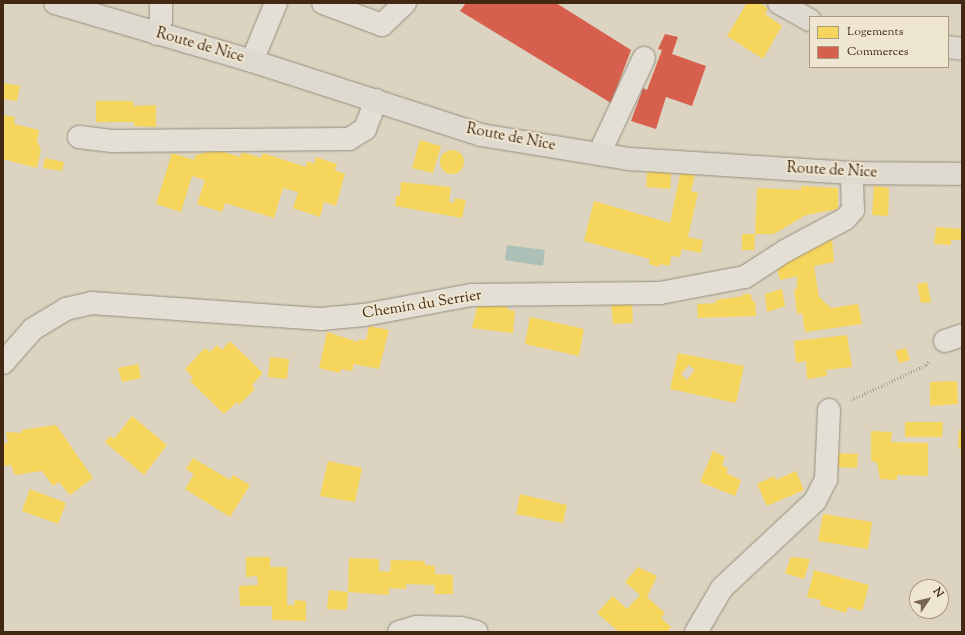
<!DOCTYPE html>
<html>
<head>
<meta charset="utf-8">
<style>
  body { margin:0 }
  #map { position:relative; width:965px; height:635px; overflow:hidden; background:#dcd4c0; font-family:"Sorts Mill Goudy",serif }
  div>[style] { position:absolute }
  .water>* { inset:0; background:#acc0b8 }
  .homes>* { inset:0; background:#f6d55c }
  .round { border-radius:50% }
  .shops>* { inset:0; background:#d6604d }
  .path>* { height:2.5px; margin-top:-1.25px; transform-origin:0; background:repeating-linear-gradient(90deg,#a7a197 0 1px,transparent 0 3px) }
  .roads { filter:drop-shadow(0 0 1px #968e80) drop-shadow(0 0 1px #968e80) }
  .minor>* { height:22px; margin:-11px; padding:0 11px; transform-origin:11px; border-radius:11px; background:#e4dfd5 }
  .major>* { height:22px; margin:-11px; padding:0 11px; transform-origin:11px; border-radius:11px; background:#dfdacf }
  span { translate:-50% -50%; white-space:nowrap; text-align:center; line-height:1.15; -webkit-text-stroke:4px #efe6cf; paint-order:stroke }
  .street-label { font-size:15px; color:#422813 }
  .frame { position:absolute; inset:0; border:4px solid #422813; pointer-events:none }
  .legend { position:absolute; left:809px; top:16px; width:140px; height:52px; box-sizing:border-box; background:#efe6cf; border:1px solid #aa9a84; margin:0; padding:5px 7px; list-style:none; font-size:12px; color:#422813 }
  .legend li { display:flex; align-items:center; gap:8px; height:20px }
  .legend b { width:20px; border:1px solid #aa9a84 }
  .north { position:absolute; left:909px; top:579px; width:40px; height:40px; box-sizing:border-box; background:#efe6cf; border:1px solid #aa9a84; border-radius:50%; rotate:55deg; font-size:11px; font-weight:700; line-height:16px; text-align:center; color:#422813 }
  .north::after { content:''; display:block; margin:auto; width:14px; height:18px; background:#786450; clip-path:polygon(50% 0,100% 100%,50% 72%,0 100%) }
</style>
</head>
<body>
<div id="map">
  <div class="water">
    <div style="clip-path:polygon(507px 245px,545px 250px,543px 266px,505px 260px)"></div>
  </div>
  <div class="homes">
    <div style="clip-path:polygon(747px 3px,760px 3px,768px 9px,765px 14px,782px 26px,763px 59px,727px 36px)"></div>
    <div style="clip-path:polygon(3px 83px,20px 86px,17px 101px,3px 99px)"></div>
    <div style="clip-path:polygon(96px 101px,133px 101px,133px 106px,156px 105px,156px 127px,134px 126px,134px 122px,96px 122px)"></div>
    <div style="clip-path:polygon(3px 115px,15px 117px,14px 124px,39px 130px,37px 141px,41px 150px,37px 168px,3px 159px)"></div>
    <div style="clip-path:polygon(420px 140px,441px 146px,433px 173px,412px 168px)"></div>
    <div style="clip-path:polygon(214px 149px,240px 157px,242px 152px,261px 158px,263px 153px,306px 167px,307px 161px,314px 164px,316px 157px,337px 164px,335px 170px,345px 174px,336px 206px,324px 202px,320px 217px,293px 208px,298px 192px,283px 188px,274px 218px,225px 203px,222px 212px,197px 204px,205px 180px,192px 176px,181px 212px,156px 204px,172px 153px,194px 160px,195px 156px)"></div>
    <div class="round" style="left:440px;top:150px;width:24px;height:24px"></div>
    <div style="clip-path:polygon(45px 158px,64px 162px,62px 171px,43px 168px)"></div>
    <div style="clip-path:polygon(648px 163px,672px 165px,670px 189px,646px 187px)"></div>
    <div style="clip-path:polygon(682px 165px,697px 166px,691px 191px,698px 193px,688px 237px,703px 240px,701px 253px,682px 249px,680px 257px,671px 256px,670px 266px,660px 264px,659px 267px,649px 264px,650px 259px,584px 241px,594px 201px,670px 223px)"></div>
    <div style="clip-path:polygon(401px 182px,451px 187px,449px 202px,454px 203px,455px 198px,466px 200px,462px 218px,395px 206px,396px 196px,400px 196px)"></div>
    <div style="clip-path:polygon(801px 186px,838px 188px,838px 209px,806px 215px,774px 234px,755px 234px,757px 188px,801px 190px)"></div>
    <div style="clip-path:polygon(874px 186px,889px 188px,888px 216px,872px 215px)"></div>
    <div style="clip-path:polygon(936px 227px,962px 229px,962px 240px,951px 240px,951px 245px,934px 244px)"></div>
    <div style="clip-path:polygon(742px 234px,755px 234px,754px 250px,742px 250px)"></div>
    <div style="clip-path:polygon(832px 239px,834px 262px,814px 266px,819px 297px,831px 308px,858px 304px,862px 324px,805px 332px,802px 313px,797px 314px,794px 289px,797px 289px,797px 276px,780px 280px,777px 269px,807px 249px)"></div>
    <div style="clip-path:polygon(927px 282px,931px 302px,921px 303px,917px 284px)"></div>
    <div style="clip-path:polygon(782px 289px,785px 306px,767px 312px,765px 294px)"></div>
    <div style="clip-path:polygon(742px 294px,751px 294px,752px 301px,755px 301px,756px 316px,698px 318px,697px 304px,716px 303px,716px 300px,743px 296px)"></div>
    <div style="clip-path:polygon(632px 302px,633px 323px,613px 324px,611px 303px)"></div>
    <div style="clip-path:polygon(478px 304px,506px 304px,508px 310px,515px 311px,513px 333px,472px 328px)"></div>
    <div style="clip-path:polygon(530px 317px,584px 329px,579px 356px,525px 344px)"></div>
    <div style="clip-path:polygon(369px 326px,389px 330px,379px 369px,354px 364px,352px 371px,341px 369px,340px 373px,319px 368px,327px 332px,358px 342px,359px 339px,366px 340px)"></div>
    <div style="clip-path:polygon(847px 335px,852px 367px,826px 370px,827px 376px,807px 379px,806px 361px,796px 363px,794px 341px)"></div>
    <div style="clip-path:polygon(230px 341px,263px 373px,252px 385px,255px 389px,239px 405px,237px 402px,224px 414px,190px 381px,193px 378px,185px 369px,205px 348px,210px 352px,217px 345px,222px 350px)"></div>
    <div style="clip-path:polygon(906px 348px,910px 360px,899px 363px,895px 351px)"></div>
    <div style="clip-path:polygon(evenodd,678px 353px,744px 366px,736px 403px,670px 389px,678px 353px,689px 365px,695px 370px,687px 380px,681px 374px,689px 365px)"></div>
    <div style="clip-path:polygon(270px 357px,289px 359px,287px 379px,268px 377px)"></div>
    <div style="clip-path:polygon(138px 364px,141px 378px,122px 382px,118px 368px)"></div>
    <div style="clip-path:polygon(957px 381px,958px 404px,930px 406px,930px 382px)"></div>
    <div style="clip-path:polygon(132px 416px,167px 445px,144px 475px,105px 442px,110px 436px,114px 439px)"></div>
    <div style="clip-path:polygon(905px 422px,943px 422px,942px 437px,905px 437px)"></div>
    <div style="clip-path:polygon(56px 425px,93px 478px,70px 495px,59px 482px,53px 486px,42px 471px,15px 475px,11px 465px,3px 466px,3px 444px,8px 443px,6px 432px,22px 433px,21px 430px)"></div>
    <div style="clip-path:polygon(959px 430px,962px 430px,962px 449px,958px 448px)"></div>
    <div style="clip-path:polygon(871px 431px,892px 432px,891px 442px,928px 443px,928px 476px,897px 475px,897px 480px,880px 479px,877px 463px,871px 460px)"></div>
    <div style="clip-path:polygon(713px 451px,725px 457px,722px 465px,728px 469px,726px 473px,741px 480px,735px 496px,700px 482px)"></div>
    <div style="clip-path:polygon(833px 453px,858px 454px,857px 468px,834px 467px)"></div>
    <div style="clip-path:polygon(193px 458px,230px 480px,233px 475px,250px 485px,230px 517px,185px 489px,194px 474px,186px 469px)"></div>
    <div style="clip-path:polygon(328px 461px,362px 468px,355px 502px,320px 496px)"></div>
    <div style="clip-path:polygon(796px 471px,804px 490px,767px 506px,757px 484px,774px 476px,776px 480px)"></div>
    <div style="clip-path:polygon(30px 489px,66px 503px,58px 524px,22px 511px)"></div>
    <div style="clip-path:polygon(520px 494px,567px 505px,563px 523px,516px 514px)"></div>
    <div style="clip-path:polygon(823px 514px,872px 522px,868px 549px,818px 541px)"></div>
    <div style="clip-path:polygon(246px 557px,270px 557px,270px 567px,287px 567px,287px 605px,294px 605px,295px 600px,306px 601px,306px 621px,272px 620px,272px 606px,240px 606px,239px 586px,258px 585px,257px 576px,246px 577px)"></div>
    <div style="clip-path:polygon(791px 557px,810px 559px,804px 579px,785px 573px)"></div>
    <div style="clip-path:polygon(349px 558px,379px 559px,379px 571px,390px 572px,391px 560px,425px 561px,425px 565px,435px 566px,435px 574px,453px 575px,453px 594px,434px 594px,435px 585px,406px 584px,406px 589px,389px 588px,389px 595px,348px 592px,347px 610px,327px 609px,329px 590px,348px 592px)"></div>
    <div style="clip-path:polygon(638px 567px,657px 576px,647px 597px,665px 613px,661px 618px,671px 627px,667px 632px,619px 632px,597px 613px,613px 596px,627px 609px,640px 595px,625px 582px)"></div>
    <div style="clip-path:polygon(814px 570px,869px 585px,862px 611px,848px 607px,846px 613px,820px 605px,821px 600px,807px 597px)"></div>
  </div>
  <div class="shops">
    <div style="clip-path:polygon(466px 3px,556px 3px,631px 50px,611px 103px,460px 11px)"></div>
    <div style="clip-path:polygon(665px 34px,678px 37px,672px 54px,706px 66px,692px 106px,666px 97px,656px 129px,631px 121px,643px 88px,647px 90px,662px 50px,658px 49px)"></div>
  </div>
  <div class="path">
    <div style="left:851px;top:400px;width:83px;rotate:-25deg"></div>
    <div style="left:926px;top:365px;width:6px;rotate:-51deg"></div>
  </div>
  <div class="roads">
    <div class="minor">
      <div style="left:323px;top:3px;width:63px;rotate:20.4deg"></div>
      <div style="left:382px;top:25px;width:32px;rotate:-44deg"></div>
      <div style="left:157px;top:34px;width:15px;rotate:-74deg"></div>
      <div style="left:161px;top:20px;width:17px;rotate:-90deg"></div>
      <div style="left:252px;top:61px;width:63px;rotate:-67.5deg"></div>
      <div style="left:79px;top:137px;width:33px;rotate:7deg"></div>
      <div style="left:112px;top:141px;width:237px;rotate:-0.5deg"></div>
      <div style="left:349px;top:139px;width:19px;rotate:-32deg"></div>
      <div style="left:365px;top:129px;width:31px;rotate:-69deg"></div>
      <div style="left:599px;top:154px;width:106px;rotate:-64.9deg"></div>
      <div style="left:945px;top:341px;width:18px;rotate:-19deg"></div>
      <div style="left:3px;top:363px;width:45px;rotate:-48.6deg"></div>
      <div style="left:33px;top:329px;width:39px;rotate:-31deg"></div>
      <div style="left:66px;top:309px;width:26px;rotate:-13deg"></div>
      <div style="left:91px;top:303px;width:231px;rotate:4deg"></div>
      <div style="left:321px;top:319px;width:43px;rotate:-5.3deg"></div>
      <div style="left:364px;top:315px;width:109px;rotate:-10.6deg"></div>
      <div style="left:471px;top:295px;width:189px;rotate:-0.6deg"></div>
      <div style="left:660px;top:293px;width:86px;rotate:-10.7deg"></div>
      <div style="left:745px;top:277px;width:48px;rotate:-33deg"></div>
      <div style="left:785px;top:251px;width:68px;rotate:-28.1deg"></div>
      <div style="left:845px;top:219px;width:12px;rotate:-48deg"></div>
      <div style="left:853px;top:210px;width:37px;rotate:-92deg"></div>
      <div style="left:399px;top:632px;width:18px;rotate:-16deg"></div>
      <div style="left:416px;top:627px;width:45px;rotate:1.3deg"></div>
      <div style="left:461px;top:628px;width:16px;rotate:14deg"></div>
      <div style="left:696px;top:632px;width:51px;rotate:-59.4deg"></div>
      <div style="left:722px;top:588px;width:127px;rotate:-43.1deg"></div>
      <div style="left:815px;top:501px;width:25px;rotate:-63deg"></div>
      <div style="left:826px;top:479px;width:69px;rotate:-87.5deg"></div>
    </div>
    <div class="major">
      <div style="left:55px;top:3px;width:205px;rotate:16.4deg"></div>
      <div style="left:252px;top:61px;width:241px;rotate:17.9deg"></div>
      <div style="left:481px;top:135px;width:151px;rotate:9.2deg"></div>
      <div style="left:630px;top:159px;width:222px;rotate:3.6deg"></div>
      <div style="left:852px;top:173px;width:110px;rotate:0.5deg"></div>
      <div style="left:779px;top:3px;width:35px;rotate:29deg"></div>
      <div style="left:948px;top:47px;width:14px;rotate:8deg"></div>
    </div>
  </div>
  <div class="street-label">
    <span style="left:200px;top:46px;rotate:16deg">Route de Nice</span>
    <span style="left:511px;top:138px;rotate:11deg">Route de Nice</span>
    <span style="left:832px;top:171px;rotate:3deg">Route de Nice</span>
    <span style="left:422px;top:305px;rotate:-9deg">Chemin du Serrier</span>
  </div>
  <div class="frame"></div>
  <ul class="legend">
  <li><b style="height:11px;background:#f6d55c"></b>Logements</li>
  <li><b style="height:11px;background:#d6604d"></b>Commerces</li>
  </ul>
  <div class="north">N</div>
</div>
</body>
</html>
